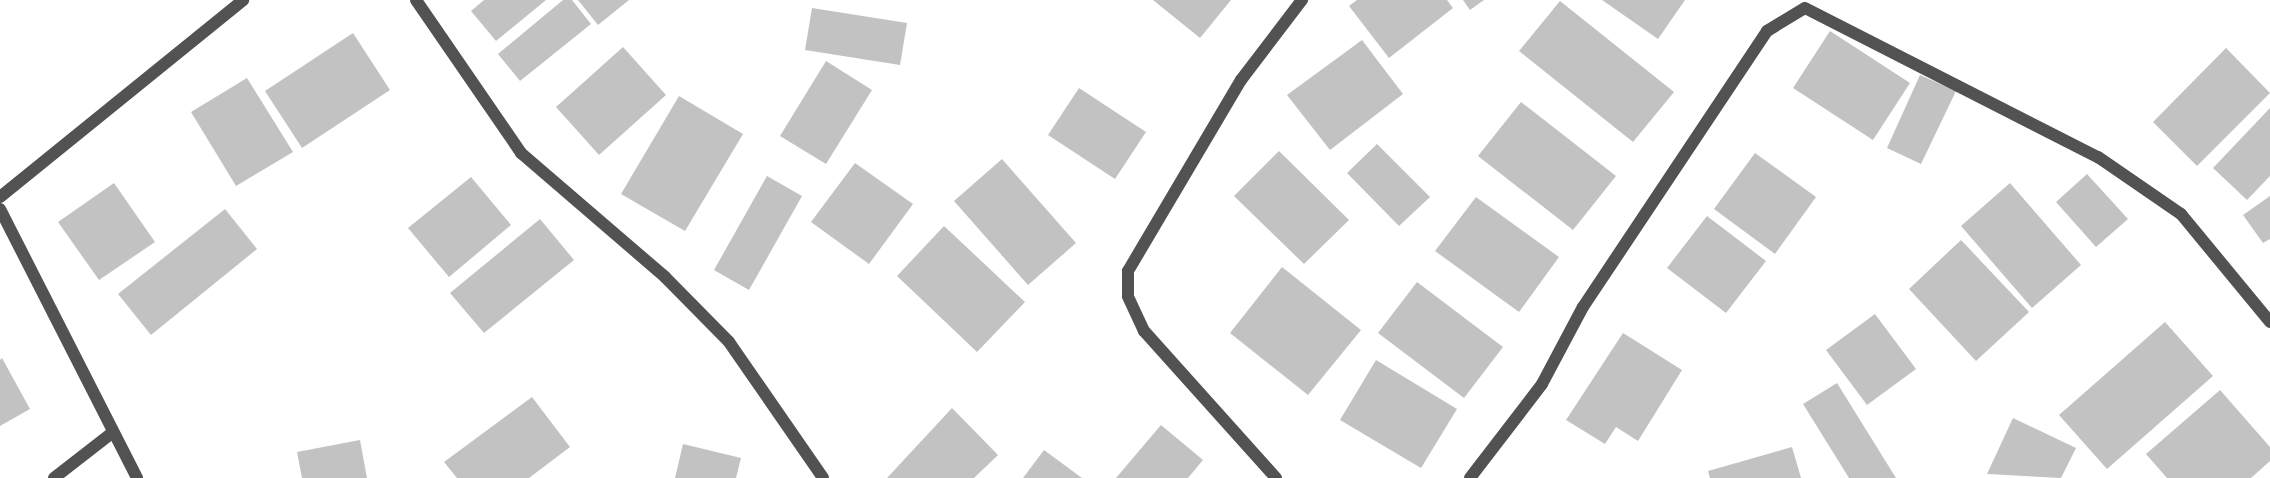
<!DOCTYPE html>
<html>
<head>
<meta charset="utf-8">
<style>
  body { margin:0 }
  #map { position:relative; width:2270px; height:478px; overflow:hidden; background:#fff; font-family:Arial,sans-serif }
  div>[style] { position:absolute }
  .building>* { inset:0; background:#c2c2c2 }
  .street>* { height:12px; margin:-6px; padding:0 6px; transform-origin:6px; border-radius:6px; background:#525252 }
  span { translate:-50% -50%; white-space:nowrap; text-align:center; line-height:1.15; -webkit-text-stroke:5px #fff; paint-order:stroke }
</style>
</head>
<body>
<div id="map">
  <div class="building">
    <div style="clip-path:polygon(484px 0,546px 0,496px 41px,471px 11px)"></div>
    <div style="clip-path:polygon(563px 0,572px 0,591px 24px,520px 81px,498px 54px)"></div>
    <div style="clip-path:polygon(578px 0,629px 0,598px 25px)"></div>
    <div style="clip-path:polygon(1153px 0,1231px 0,1200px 38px)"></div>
    <div style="clip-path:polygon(1357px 0,1447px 0,1453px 8px,1389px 58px,1349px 6px)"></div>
    <div style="clip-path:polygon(1463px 0,1484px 0,1470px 10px)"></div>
    <div style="clip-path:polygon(1602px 0,1685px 0,1658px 39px)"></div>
    <div style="clip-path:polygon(1560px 1px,1674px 92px,1633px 142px,1519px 51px)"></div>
    <div style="clip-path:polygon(812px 8px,907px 23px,900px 65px,805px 50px)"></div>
    <div style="clip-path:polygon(1830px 31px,1910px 83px,1873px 140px,1793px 88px)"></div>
    <div style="clip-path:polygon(353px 33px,390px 90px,302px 148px,265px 91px)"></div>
    <div style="clip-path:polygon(1362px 40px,1403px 94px,1330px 150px,1287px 95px)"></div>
    <div style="clip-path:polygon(623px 47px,666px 95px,599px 155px,556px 107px)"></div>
    <div style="clip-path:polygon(2226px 48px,2270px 93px,2197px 166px,2153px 122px)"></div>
    <div style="clip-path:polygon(826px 61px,872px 90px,826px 164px,780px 136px)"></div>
    <div style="clip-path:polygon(1920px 75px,1956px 91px,1921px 164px,1887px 148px)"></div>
    <div style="clip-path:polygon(247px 78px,293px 152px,236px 186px,191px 112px)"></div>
    <div style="clip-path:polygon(1079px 88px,1146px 132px,1115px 179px,1048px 135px)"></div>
    <div style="clip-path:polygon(679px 96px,743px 134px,685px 231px,621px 194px)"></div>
    <div style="clip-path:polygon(1521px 102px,1616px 176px,1573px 230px,1478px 156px)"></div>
    <div style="clip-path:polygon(2270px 108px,2270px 176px,2247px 200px,2213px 168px)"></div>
    <div style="clip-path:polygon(1377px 144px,1430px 197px,1399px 226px,1347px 173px)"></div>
    <div style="clip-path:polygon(1279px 151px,1349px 220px,1304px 264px,1234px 196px)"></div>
    <div style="clip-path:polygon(1755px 153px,1816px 197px,1775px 254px,1714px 209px)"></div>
    <div style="clip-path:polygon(1002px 159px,1076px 243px,1028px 285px,954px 201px)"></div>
    <div style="clip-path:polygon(855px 163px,913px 204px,869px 264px,811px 222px)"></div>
    <div style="clip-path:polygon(2087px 174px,2128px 219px,2096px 247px,2056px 202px)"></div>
    <div style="clip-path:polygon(767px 176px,802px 196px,749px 290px,714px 270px)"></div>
    <div style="clip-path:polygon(471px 177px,511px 225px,449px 277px,408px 228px)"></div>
    <div style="clip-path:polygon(114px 183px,155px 242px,99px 280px,58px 222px)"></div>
    <div style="clip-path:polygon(2010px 183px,2081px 265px,2032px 308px,1961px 226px)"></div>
    <div style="clip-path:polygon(2270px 196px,2270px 239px,2263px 243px,2243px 215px)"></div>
    <div style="clip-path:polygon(1476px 197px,1559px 257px,1519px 312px,1435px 251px)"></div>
    <div style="clip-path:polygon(225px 209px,257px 249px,151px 335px,118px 294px)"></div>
    <div style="clip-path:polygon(1707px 216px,1766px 261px,1726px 313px,1667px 268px)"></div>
    <div style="clip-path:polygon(540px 219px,574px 260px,484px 333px,450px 293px)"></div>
    <div style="clip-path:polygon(944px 226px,1025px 302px,977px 352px,897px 276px)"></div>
    <div style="clip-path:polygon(1961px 240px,2029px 312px,1976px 361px,1909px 289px)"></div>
    <div style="clip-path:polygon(1282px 267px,1361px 330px,1308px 395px,1230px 333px)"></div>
    <div style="clip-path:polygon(1417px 282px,1503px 347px,1464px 398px,1378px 333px)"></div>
    <div style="clip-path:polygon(1875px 314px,1916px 369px,1867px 405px,1826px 350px)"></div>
    <div style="clip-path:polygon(2165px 322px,2213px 376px,2107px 469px,2059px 415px)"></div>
    <div style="clip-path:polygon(1623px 333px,1682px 370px,1638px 441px,1616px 427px,1605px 444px,1566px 420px)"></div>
    <div style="clip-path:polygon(2px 358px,30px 409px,0 426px,0 360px)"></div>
    <div style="clip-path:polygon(1376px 360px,1457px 409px,1421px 468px,1340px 420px)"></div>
    <div style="clip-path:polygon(1837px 383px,1896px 478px,1849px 478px,1803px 404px)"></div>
    <div style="clip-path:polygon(2220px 390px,2270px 447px,2270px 461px,2251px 478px,2167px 478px,2146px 454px)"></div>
    <div style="clip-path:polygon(532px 397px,570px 447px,529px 478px,457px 478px,444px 462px)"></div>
    <div style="clip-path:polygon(952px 408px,998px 455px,974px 478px,887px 478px)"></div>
    <div style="clip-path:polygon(2013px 418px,2076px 448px,2061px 478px,1987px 474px)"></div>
    <div style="clip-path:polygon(1161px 425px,1203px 460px,1188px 478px,1116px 478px)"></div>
    <div style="clip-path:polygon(360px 440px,367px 478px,302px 478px,297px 452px)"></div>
    <div style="clip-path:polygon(683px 444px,741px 458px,736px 478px,675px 478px)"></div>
    <div style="clip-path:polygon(1792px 447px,1801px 478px,1710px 478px,1708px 471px)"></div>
    <div style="clip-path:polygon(1044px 450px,1082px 478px,1023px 478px)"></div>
  </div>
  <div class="street">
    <div style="left:416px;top:0;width:186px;rotate:55.5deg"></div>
    <div style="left:521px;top:153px;width:190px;rotate:40.7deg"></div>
    <div style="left:665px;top:277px;width:91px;rotate:45.4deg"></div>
    <div style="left:729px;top:342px;width:165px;rotate:55.3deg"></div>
    <div style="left:0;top:197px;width:313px;rotate:-39deg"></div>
    <div style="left:0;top:209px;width:302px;rotate:63deg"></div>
    <div style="left:54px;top:478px;width:75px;rotate:-37.9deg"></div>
    <div style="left:1276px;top:478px;width:198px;rotate:-131.9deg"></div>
    <div style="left:1144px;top:331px;width:38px;rotate:-115deg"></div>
    <div style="left:1128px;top:296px;width:25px;rotate:-90deg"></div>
    <div style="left:1128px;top:271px;width:222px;rotate:-59.4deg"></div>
    <div style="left:1241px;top:80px;width:101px;rotate:-52.7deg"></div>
    <div style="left:1470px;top:478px;width:118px;rotate:-52.5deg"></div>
    <div style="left:1542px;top:384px;width:87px;rotate:-62deg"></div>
    <div style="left:1583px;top:307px;width:332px;rotate:-56.3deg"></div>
    <div style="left:1767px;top:31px;width:44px;rotate:-31.2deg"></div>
    <div style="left:1805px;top:8px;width:329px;rotate:27deg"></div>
    <div style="left:2098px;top:157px;width:101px;rotate:34.5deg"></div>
    <div style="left:2181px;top:214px;width:140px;rotate:50.5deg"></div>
  </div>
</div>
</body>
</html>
